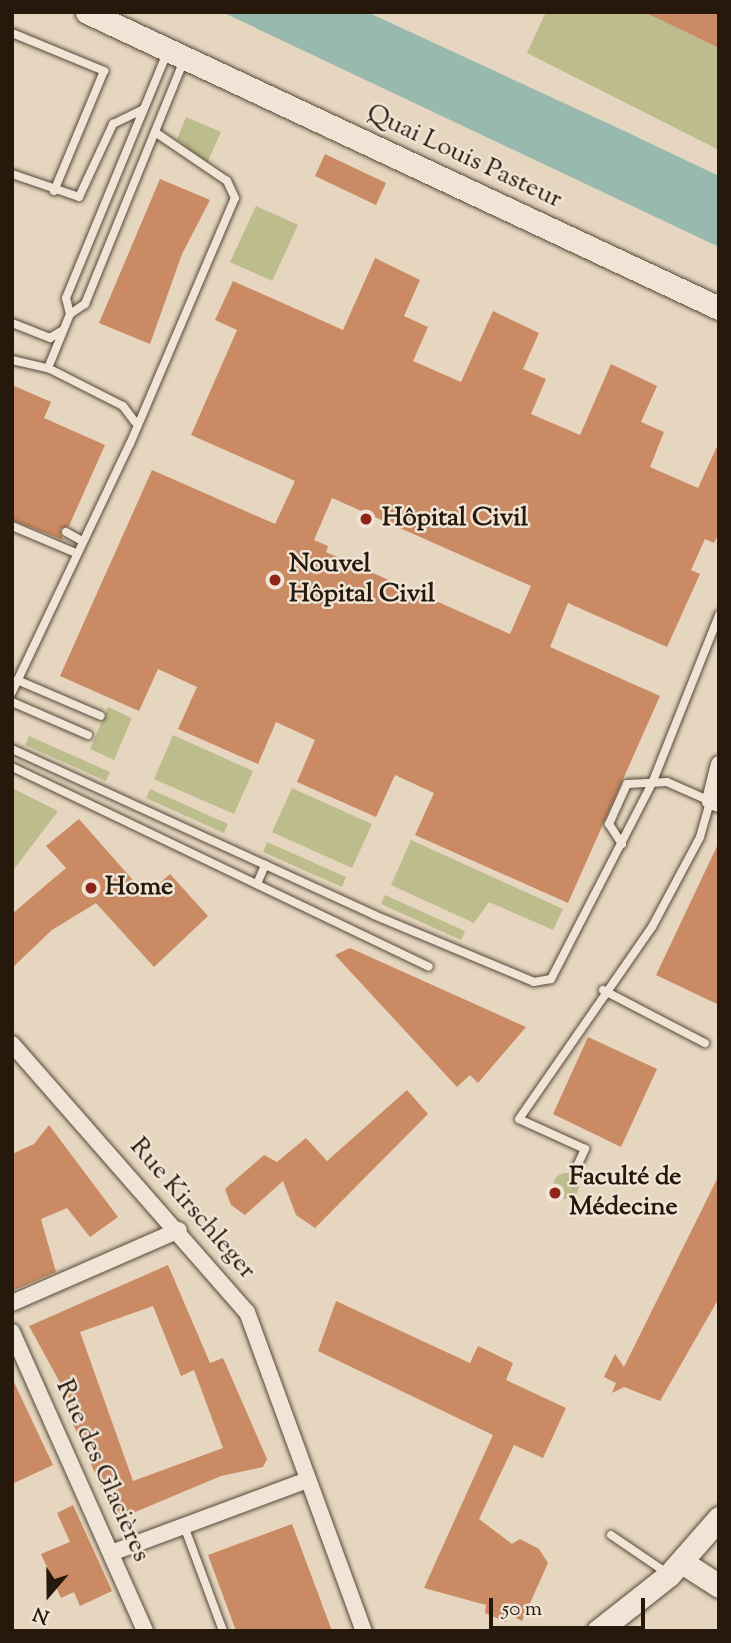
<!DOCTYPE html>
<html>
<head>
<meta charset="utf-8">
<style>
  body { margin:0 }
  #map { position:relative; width:731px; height:1643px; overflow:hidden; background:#e6d6bf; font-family:"Sorts Mill Goudy",serif }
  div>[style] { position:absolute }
  .green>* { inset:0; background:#bdbc8d }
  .round { border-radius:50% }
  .water>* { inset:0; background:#97b9ae }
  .building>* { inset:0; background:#ca8a63 }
  .roads { filter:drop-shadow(0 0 2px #564838) drop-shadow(0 0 2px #564838) }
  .lane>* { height:8px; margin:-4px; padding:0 4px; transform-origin:4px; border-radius:4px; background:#efe4d5 }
  .street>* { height:16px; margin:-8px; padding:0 8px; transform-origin:8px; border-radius:8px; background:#efe4d5 }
  .secondary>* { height:23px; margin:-11.5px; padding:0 11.5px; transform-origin:11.5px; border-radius:11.5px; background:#efe4d5 }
  .dots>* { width:19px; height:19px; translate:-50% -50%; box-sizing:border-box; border:4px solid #efe4d5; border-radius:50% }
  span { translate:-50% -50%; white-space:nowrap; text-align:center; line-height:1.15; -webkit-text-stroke:5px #efe4d5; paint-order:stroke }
  .street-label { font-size:26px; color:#26190b }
  .poi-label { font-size:26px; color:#26190b; font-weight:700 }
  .left { translate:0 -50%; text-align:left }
  .frame { position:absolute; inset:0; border:14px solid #26190b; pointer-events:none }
  .north { position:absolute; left:14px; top:1559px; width:70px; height:70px; -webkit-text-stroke:5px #efe4d5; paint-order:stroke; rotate:200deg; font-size:19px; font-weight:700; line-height:28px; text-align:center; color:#26190b }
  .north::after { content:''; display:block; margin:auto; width:24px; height:32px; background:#26190b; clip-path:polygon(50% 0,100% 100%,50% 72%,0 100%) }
  .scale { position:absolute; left:489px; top:1598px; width:156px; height:32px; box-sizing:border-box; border:4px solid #26190b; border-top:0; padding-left:9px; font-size:21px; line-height:24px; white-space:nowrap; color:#26190b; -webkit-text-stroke:5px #efe4d5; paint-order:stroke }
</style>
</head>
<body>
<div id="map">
  <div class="green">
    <div style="clip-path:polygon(546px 12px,644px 12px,719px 48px,719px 150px,527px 53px)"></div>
    <div style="clip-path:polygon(186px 117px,221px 132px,207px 163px,177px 139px)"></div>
    <div style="clip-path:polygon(256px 206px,298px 225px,272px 281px,230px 262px)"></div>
    <div style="clip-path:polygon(108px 707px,132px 718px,114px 760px,90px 749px)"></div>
    <div style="clip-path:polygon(173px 735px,253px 771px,234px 814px,154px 779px)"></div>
    <div style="clip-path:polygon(29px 736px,110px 772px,106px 781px,25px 745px)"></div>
    <div style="clip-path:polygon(12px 788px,58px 811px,12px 872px)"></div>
    <div style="clip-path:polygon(292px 788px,372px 824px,352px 868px,272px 832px)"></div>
    <div style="clip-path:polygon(150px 789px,228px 824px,224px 833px,146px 798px)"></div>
    <div style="clip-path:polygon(411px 840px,563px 909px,553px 930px,489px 902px,474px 923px,391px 885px)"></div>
    <div style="clip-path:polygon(267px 842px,346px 877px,342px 887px,263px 852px)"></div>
    <div style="clip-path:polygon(385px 895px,465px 931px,461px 940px,381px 904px)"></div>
    <div class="round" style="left:553px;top:1173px;width:26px;height:26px"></div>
  </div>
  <div class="water">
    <div style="clip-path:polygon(222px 12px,367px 12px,618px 128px,719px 176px,719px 247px)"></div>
  </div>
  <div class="building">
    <div style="clip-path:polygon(644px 12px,719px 12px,719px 48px)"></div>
    <div style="clip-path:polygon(325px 154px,386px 183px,376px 205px,315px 176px)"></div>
    <div style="clip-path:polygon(160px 179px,210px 200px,182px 254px,150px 344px,99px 323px)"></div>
    <div style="clip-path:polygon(evenodd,375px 258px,420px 280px,404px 316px,428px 327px,413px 361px,461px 382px,493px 311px,539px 333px,523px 369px,546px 379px,531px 414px,580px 435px,611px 364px,657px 386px,641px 422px,664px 432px,650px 467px,698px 488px,719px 442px,719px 533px,714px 543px,705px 539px,691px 570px,700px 574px,667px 647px,568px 603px,550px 647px,660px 696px,568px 903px,415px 835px,434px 793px,395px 775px,376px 817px,297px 782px,315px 740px,276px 722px,258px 764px,178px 729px,197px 687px,158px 669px,139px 711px,60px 676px,152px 470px,275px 524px,295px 481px,191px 435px,237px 330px,215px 320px,233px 281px,343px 330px,375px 258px,332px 498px,531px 586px,510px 634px,326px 552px,328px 546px,314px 540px,332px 498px)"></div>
    <div style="clip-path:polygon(12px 385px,51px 402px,44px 418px,105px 445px,69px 526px,60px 529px,63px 540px,12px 520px)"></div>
    <div style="clip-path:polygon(79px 819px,146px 895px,170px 874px,208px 916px,154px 967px,96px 903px,52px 930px,12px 968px,12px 914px,66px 868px,46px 846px)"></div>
    <div style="clip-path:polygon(719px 842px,719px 1005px,656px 975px)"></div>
    <div style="clip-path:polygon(350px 948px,526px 1027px,478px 1083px,470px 1075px,457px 1087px,335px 955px)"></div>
    <div style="clip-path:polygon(588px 1037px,657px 1069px,621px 1147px,553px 1114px)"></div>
    <div style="clip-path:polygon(407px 1090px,428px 1114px,315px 1228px,296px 1215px,283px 1181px,245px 1215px,231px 1205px,225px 1189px,264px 1155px,277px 1162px,306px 1138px,327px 1161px)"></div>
    <div style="clip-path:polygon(49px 1125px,118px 1217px,90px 1237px,67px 1208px,41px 1219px,56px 1272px,12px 1291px,12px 1154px,34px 1144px)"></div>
    <div style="clip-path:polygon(719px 1175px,719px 1298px,660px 1401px,624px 1387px,612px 1393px,616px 1383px,604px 1377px,615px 1354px,624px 1367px)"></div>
    <div style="clip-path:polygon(evenodd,168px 1265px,210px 1363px,223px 1358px,267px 1459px,263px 1467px,221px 1476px,116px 1520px,73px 1424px,81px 1421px,29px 1326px,168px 1265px,153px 1306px,181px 1376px,194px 1370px,223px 1448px,133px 1481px,80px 1332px,153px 1306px)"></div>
    <div style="clip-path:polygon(336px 1301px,470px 1363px,478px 1346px,513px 1363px,506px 1380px,566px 1408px,543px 1458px,514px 1445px,479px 1519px,512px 1544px,520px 1539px,539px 1549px,548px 1563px,522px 1621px,509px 1614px,506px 1622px,485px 1613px,486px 1605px,424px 1588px,493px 1435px,318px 1351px)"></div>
    <div style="clip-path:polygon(12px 1378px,53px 1465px,12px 1484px)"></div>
    <div style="clip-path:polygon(73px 1505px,112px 1591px,80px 1606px,74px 1592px,61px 1598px,41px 1554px,70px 1542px,57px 1513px)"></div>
    <div style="clip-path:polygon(292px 1524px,332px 1631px,236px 1631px,208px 1555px)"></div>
  </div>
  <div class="roads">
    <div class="lane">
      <div style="left:12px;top:33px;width:100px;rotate:22.4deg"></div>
      <div style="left:104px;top:71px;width:130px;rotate:112.6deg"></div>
      <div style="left:12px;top:174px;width:71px;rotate:18.9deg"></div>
      <div style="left:79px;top:197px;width:81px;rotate:-65deg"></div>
      <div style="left:113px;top:124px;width:34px;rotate:-26deg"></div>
      <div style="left:70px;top:314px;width:16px;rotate:-104deg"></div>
      <div style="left:66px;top:298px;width:267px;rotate:-67.6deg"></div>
      <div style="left:12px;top:323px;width:41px;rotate:21.5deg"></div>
      <div style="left:50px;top:338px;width:13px;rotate:-32deg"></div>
      <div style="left:12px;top:360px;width:37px;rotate:13deg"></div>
      <div style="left:48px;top:368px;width:58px;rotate:-67.8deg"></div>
      <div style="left:70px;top:314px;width:18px;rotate:-34deg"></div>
      <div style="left:85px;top:304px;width:263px;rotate:-67.9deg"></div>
      <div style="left:48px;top:368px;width:84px;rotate:26.9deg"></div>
      <div style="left:123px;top:406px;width:20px;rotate:53deg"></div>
      <div style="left:12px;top:526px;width:69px;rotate:22.9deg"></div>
      <div style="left:66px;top:532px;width:18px;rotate:29deg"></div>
      <div style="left:17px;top:680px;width:91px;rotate:23.2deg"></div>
      <div style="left:12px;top:692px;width:275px;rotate:-64.6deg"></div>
      <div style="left:130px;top:444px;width:267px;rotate:-66.9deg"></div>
      <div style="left:235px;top:198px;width:19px;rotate:-115deg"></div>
      <div style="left:227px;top:181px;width:87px;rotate:-145.8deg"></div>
      <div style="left:12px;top:702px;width:83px;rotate:23.5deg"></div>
      <div style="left:12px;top:749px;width:398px;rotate:24.6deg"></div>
      <div style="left:374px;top:915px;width:173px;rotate:22.7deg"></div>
      <div style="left:534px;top:982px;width:17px;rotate:-10deg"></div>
      <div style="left:551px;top:979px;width:223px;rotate:-62.7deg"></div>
      <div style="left:653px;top:781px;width:179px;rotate:-68.3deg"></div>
      <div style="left:12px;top:767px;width:462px;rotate:25.6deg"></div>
      <div style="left:257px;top:884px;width:21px;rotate:-67deg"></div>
      <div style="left:603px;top:990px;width:115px;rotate:27.5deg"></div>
      <div style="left:578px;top:1164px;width:17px;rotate:-65deg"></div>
      <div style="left:585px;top:1149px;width:72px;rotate:-155.6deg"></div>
      <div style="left:519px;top:1119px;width:234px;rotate:-55.3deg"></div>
      <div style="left:652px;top:927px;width:102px;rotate:-61.9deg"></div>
      <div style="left:700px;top:837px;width:37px;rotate:-74deg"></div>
      <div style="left:710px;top:801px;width:47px;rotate:-156.2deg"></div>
      <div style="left:667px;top:782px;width:40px;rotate:177.1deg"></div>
      <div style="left:627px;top:784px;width:44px;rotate:114.2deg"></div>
      <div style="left:609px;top:824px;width:24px;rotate:57deg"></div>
      <div style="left:184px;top:1526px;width:112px;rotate:69.6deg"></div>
      <div style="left:611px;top:1535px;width:68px;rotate:34.2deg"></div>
    </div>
    <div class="street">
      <div style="left:719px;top:764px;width:38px;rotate:104deg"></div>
      <div style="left:710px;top:801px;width:9px;rotate:18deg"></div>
      <div style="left:12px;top:1044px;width:356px;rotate:48.8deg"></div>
      <div style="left:247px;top:1312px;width:340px;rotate:69.9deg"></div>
      <div style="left:12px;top:1303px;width:182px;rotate:-23.6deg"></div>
      <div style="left:12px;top:1332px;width:327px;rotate:66deg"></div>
      <div style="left:114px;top:1552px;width:207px;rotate:-20.4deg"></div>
    </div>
    <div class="secondary">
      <div style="left:87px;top:12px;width:698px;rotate:25.1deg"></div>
      <div style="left:682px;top:1562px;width:44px;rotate:33deg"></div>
      <div style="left:598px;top:1631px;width:90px;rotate:-38.3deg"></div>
      <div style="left:669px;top:1575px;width:76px;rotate:-48.7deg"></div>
    </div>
  </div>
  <div class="dots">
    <div style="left:366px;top:519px;background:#8f2418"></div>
    <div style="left:275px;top:580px;background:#8f2418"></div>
    <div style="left:91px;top:888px;background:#8f2418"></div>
    <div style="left:555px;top:1193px;background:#8f2418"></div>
  </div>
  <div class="street-label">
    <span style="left:464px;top:157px;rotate:25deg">Quai Louis Pasteur</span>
    <span style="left:192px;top:1209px;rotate:49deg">Rue Kirschleger</span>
    <span style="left:102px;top:1471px;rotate:66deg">Rue des Glacières</span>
  </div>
  <div class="poi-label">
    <span class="left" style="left:382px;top:519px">Hôpital Civil</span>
    <span class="left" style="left:289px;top:580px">Nouvel<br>Hôpital Civil</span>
    <span class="left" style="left:105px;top:888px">Home</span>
    <span class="left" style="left:569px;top:1193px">Faculté de<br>Médecine</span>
  </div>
  <div class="frame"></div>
  <div class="north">N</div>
  <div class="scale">50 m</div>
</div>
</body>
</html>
